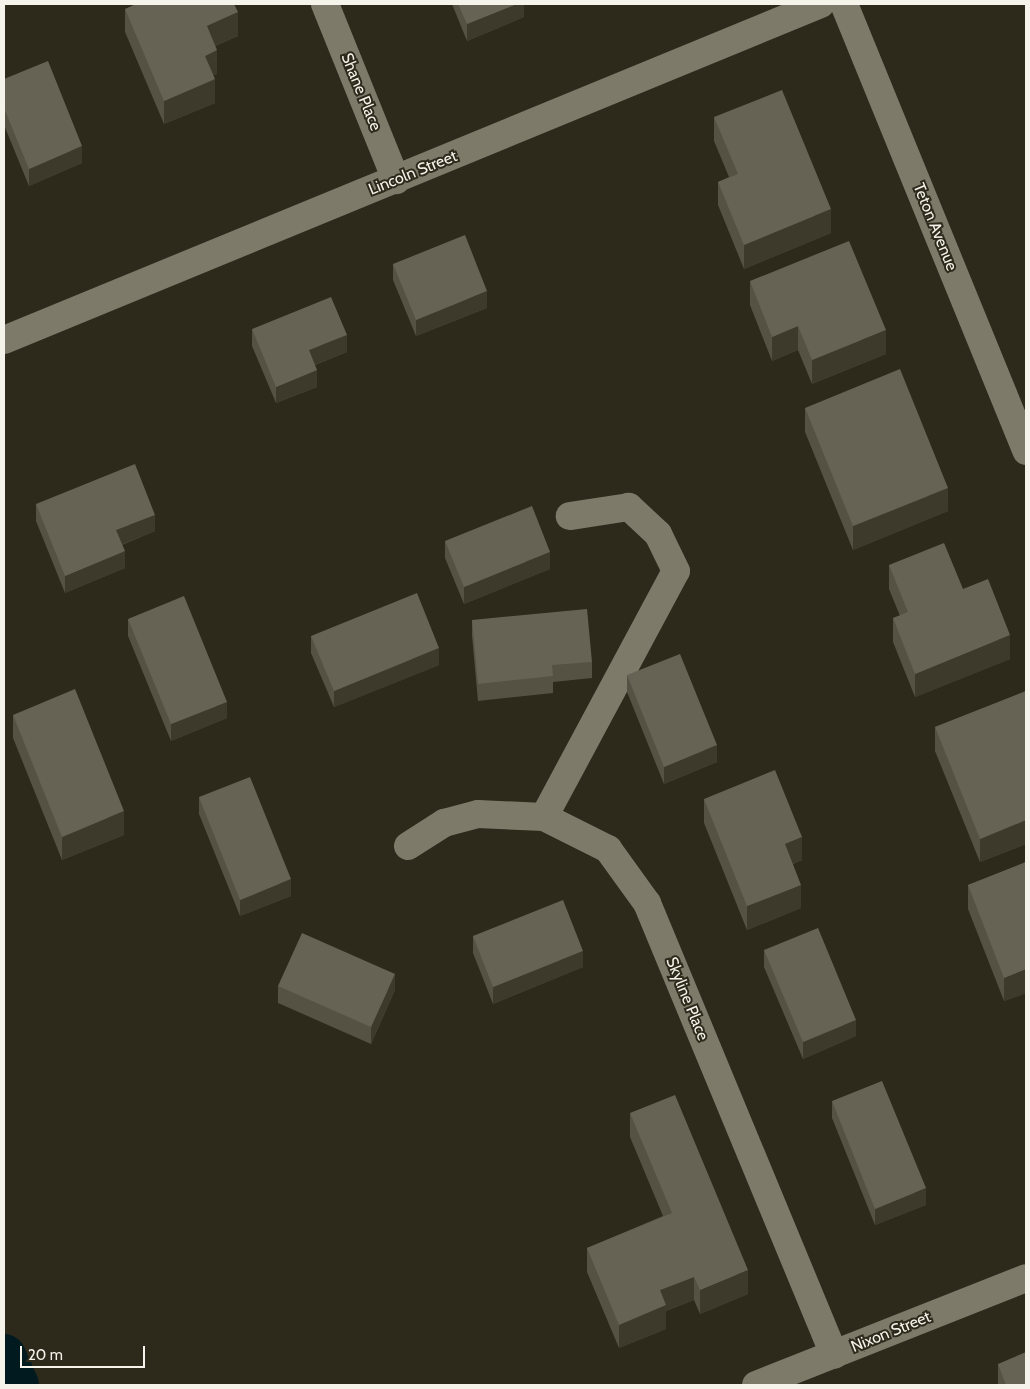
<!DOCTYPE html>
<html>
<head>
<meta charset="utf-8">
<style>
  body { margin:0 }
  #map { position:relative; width:1030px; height:1389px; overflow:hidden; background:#2d291b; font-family:Cabin,sans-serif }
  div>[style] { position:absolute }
  .canal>* { height:44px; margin:-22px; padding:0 22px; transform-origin:22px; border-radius:22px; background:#001a20 }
  .minor>* { height:28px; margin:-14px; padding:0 14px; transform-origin:14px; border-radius:14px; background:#7e7a6a }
  .wall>* { inset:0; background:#555143 }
  .shaded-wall>* { inset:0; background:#3e3a2b }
  .building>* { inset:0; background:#666355 }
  span { translate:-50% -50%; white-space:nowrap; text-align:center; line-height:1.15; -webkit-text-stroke:4px #2d291b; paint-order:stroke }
  .street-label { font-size:16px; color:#f5f3ea }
  .frame { position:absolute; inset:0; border:5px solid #f5f3ea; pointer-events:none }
  .scale { position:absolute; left:20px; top:1346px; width:125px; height:22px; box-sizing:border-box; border:2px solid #f5f3ea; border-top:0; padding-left:6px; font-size:15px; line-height:18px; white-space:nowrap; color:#f5f3ea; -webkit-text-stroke:4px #2d291b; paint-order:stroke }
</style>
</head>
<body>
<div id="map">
  <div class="canal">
    <div style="left:4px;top:1356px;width:32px;rotate:66deg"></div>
  </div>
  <div class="minor">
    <div style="left:325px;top:4px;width:190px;rotate:68deg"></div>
    <div style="left:844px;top:4px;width:483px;rotate:67.8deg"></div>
    <div style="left:4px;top:340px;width:883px;rotate:-22.36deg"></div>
    <div style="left:544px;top:817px;width:279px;rotate:-61.8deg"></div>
    <div style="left:676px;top:571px;width:41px;rotate:-115.9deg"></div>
    <div style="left:658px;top:534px;width:40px;rotate:-137deg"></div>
    <div style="left:629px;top:507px;width:60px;rotate:171.3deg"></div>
    <div style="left:408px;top:846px;width:43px;rotate:-32.6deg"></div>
    <div style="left:444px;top:823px;width:35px;rotate:-15deg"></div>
    <div style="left:478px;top:814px;width:66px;rotate:2.6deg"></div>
    <div style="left:544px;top:817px;width:72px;rotate:26.6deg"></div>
    <div style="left:608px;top:849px;width:67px;rotate:54.2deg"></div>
    <div style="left:647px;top:903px;width:489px;rotate:67.5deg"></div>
    <div style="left:756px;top:1385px;width:290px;rotate:-21.6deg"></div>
  </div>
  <div class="wall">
    <div style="clip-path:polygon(452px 4px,524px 4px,524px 17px,467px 41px)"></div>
    <div style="clip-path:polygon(125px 9px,238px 36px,215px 46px,217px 74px,213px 75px,215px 103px,164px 124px,125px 32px)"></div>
    <div style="clip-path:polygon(4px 79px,82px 163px,29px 186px,4px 125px)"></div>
    <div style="clip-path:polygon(714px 117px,831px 233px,744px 269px,718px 205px,718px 182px,729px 177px,714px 141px)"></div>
    <div style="clip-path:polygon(393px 264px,487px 308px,416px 336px,393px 280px)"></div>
    <div style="clip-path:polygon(750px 281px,886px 354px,812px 384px,798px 350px,772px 361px,750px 305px)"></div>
    <div style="clip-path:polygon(252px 329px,347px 352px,315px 365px,317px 387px,276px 403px,252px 346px)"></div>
    <div style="clip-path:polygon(805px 408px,948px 511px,853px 550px,805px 432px)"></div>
    <div style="clip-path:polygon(36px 504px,155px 531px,122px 545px,125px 568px,65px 593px,36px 521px)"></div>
    <div style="clip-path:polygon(445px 541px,550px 569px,464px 604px,445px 558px)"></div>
    <div style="clip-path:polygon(889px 565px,963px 589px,1010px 659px,915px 697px,893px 642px,893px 618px,900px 616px,889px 589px)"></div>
    <div style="clip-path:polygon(128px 619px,227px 718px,171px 741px,128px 636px)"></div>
    <div style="clip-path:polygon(472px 620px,592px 662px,592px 678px,553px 682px,553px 693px,478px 701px,472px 636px)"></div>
    <div style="clip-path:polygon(311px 636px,439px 665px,334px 707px,311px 653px)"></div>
    <div style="clip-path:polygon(627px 675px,717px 762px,664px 784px,627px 692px)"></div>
    <div style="clip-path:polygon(1026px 691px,1026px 844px,980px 862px,935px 751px,935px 727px)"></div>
    <div style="clip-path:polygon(13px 715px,124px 835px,62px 860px,13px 738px)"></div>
    <div style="clip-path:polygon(199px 797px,291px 896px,240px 916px,199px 814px)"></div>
    <div style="clip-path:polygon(704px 799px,802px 860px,793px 864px,801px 908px,747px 930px,704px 823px)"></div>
    <div style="clip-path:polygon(1026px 862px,1026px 993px,1004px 1001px,968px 909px,968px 885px)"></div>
    <div style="clip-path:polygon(473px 936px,583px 967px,493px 1004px,473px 953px)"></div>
    <div style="clip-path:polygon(764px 950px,856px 1036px,803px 1059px,764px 967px)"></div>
    <div style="clip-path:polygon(278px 986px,395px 990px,371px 1044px,278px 1003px)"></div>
    <div style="clip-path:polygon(832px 1101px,926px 1205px,875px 1225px,832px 1118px)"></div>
    <div style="clip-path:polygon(630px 1113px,748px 1294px,700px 1314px,694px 1300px,666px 1311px,666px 1329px,619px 1348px,587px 1272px,587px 1248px,663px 1216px,630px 1137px)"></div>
    <div style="clip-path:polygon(998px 1364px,1026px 1385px,998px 1385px)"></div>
  </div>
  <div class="shaded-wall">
    <div style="clip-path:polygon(517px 4px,524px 4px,524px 17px,467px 41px,467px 24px)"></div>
    <div style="clip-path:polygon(238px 12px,238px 36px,207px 49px,207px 26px)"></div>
    <div style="clip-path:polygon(4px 23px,5px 23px,5px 40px,4px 40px)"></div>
    <div style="clip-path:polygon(217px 50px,217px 74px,205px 79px,205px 56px)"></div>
    <div style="clip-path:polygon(215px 79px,215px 103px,164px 124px,164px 101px)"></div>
    <div style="clip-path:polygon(82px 146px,82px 163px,29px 186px,29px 169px)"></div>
    <div style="clip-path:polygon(831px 209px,831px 233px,744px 269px,744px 245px)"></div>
    <div style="clip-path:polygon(487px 291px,487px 308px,416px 336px,416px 320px)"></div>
    <div style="clip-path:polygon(798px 326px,798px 350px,772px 361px,772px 337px)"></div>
    <div style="clip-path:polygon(886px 330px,886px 354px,812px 384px,812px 360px)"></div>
    <div style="clip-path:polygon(347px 335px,347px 352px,309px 367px,309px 350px)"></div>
    <div style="clip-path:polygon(317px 370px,317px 387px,276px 403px,276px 387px)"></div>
    <div style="clip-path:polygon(948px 488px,948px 511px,853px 550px,853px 526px)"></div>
    <div style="clip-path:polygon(155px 515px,155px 531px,116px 547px,116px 530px)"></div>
    <div style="clip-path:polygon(125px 551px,125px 568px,65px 593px,65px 576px)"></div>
    <div style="clip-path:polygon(550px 552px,550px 569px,464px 604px,464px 587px)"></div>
    <div style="clip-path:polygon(1010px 635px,1010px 659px,915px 697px,915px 674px)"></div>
    <div style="clip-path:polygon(439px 648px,439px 665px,334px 707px,334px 691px)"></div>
    <div style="clip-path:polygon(227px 702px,227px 718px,171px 741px,171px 724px)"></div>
    <div style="clip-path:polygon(717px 745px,717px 762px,664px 784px,664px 767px)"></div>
    <div style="clip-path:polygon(124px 811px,124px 835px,62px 860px,62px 837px)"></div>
    <div style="clip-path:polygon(1026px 820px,1026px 844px,980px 862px,980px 839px)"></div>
    <div style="clip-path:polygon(802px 837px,802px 860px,785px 867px,785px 844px)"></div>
    <div style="clip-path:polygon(291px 879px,291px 896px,240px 916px,240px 900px)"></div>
    <div style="clip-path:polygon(801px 885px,801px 908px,747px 930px,747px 906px)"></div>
    <div style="clip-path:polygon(583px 951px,583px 967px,493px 1004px,493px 987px)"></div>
    <div style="clip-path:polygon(1026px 969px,1026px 993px,1004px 1001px,1004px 978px)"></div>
    <div style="clip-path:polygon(395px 974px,395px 990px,371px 1044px,371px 1027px)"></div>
    <div style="clip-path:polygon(856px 1020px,856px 1036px,803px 1059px,803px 1042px)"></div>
    <div style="clip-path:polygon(926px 1188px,926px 1205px,875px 1225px,875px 1209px)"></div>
    <div style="clip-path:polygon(748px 1270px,748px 1294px,700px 1314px,700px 1290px)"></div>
    <div style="clip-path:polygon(694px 1277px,694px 1300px,666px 1311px,666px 1329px,619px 1348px,619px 1325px,660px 1290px)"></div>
  </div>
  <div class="building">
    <div style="clip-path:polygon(136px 4px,234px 4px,238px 12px,207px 26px,217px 50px,205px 56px,215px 79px,164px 101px,125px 9px)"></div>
    <div style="clip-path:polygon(458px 4px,517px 4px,467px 24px)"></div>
    <div style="clip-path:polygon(48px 61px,82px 146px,29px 169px,4px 108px,4px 79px)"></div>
    <div style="clip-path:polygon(782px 90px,831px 209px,744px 245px,718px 182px,738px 174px,714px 117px)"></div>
    <div style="clip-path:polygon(465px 235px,487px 291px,416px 320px,393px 264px)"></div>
    <div style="clip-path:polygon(849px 241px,886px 330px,812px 360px,798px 326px,772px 337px,750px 281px)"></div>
    <div style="clip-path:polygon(331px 297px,347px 335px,309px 350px,317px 370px,276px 387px,252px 329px)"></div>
    <div style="clip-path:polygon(900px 369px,948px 488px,853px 526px,805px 408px)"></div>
    <div style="clip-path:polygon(135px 464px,155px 515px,116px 530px,125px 551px,65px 576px,36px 504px)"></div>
    <div style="clip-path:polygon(532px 506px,550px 552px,464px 587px,445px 541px)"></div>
    <div style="clip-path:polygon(944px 543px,963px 589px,988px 579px,1010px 635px,915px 674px,893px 618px,908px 612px,889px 565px)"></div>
    <div style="clip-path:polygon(417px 593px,439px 648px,334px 691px,311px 636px)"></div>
    <div style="clip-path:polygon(184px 596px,227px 702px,171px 724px,128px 619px)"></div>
    <div style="clip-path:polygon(587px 609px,592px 662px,552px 665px,553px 676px,478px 684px,472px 620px)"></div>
    <div style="clip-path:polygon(680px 654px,717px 745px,664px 767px,627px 675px)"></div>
    <div style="clip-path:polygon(75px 689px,124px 811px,62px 837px,13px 715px)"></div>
    <div style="clip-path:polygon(1026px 691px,1026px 820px,980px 839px,935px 727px)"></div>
    <div style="clip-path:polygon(775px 770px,802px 837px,785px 844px,801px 885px,747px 906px,704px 799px)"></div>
    <div style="clip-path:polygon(250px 777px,291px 879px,240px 900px,199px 797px)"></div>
    <div style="clip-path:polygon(1026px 862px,1026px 969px,1004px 978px,968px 885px)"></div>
    <div style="clip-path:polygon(563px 900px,583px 951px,493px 987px,473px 936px)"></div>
    <div style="clip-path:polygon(818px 928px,856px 1020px,803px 1042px,764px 950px)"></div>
    <div style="clip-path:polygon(302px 933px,395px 974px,371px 1027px,278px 986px)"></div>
    <div style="clip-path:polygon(882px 1081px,926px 1188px,875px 1209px,832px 1101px)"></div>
    <div style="clip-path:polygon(675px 1095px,748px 1270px,700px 1290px,694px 1277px,660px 1290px,666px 1305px,619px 1325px,587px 1248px,672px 1213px,630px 1113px)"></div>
    <div style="clip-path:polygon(1026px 1352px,1026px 1385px,1006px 1385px,998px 1364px)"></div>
  </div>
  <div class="street-label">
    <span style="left:361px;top:92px;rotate:68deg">Shane Place</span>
    <span style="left:413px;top:173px;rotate:-22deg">Lincoln Street</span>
    <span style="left:935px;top:227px;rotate:68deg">Teton Avenue</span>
    <span style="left:687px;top:999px;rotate:68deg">Skyline Place</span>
    <span style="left:891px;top:1332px;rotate:-22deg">Nixon Street</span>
  </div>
  <div class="frame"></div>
  <div class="scale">20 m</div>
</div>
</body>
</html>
